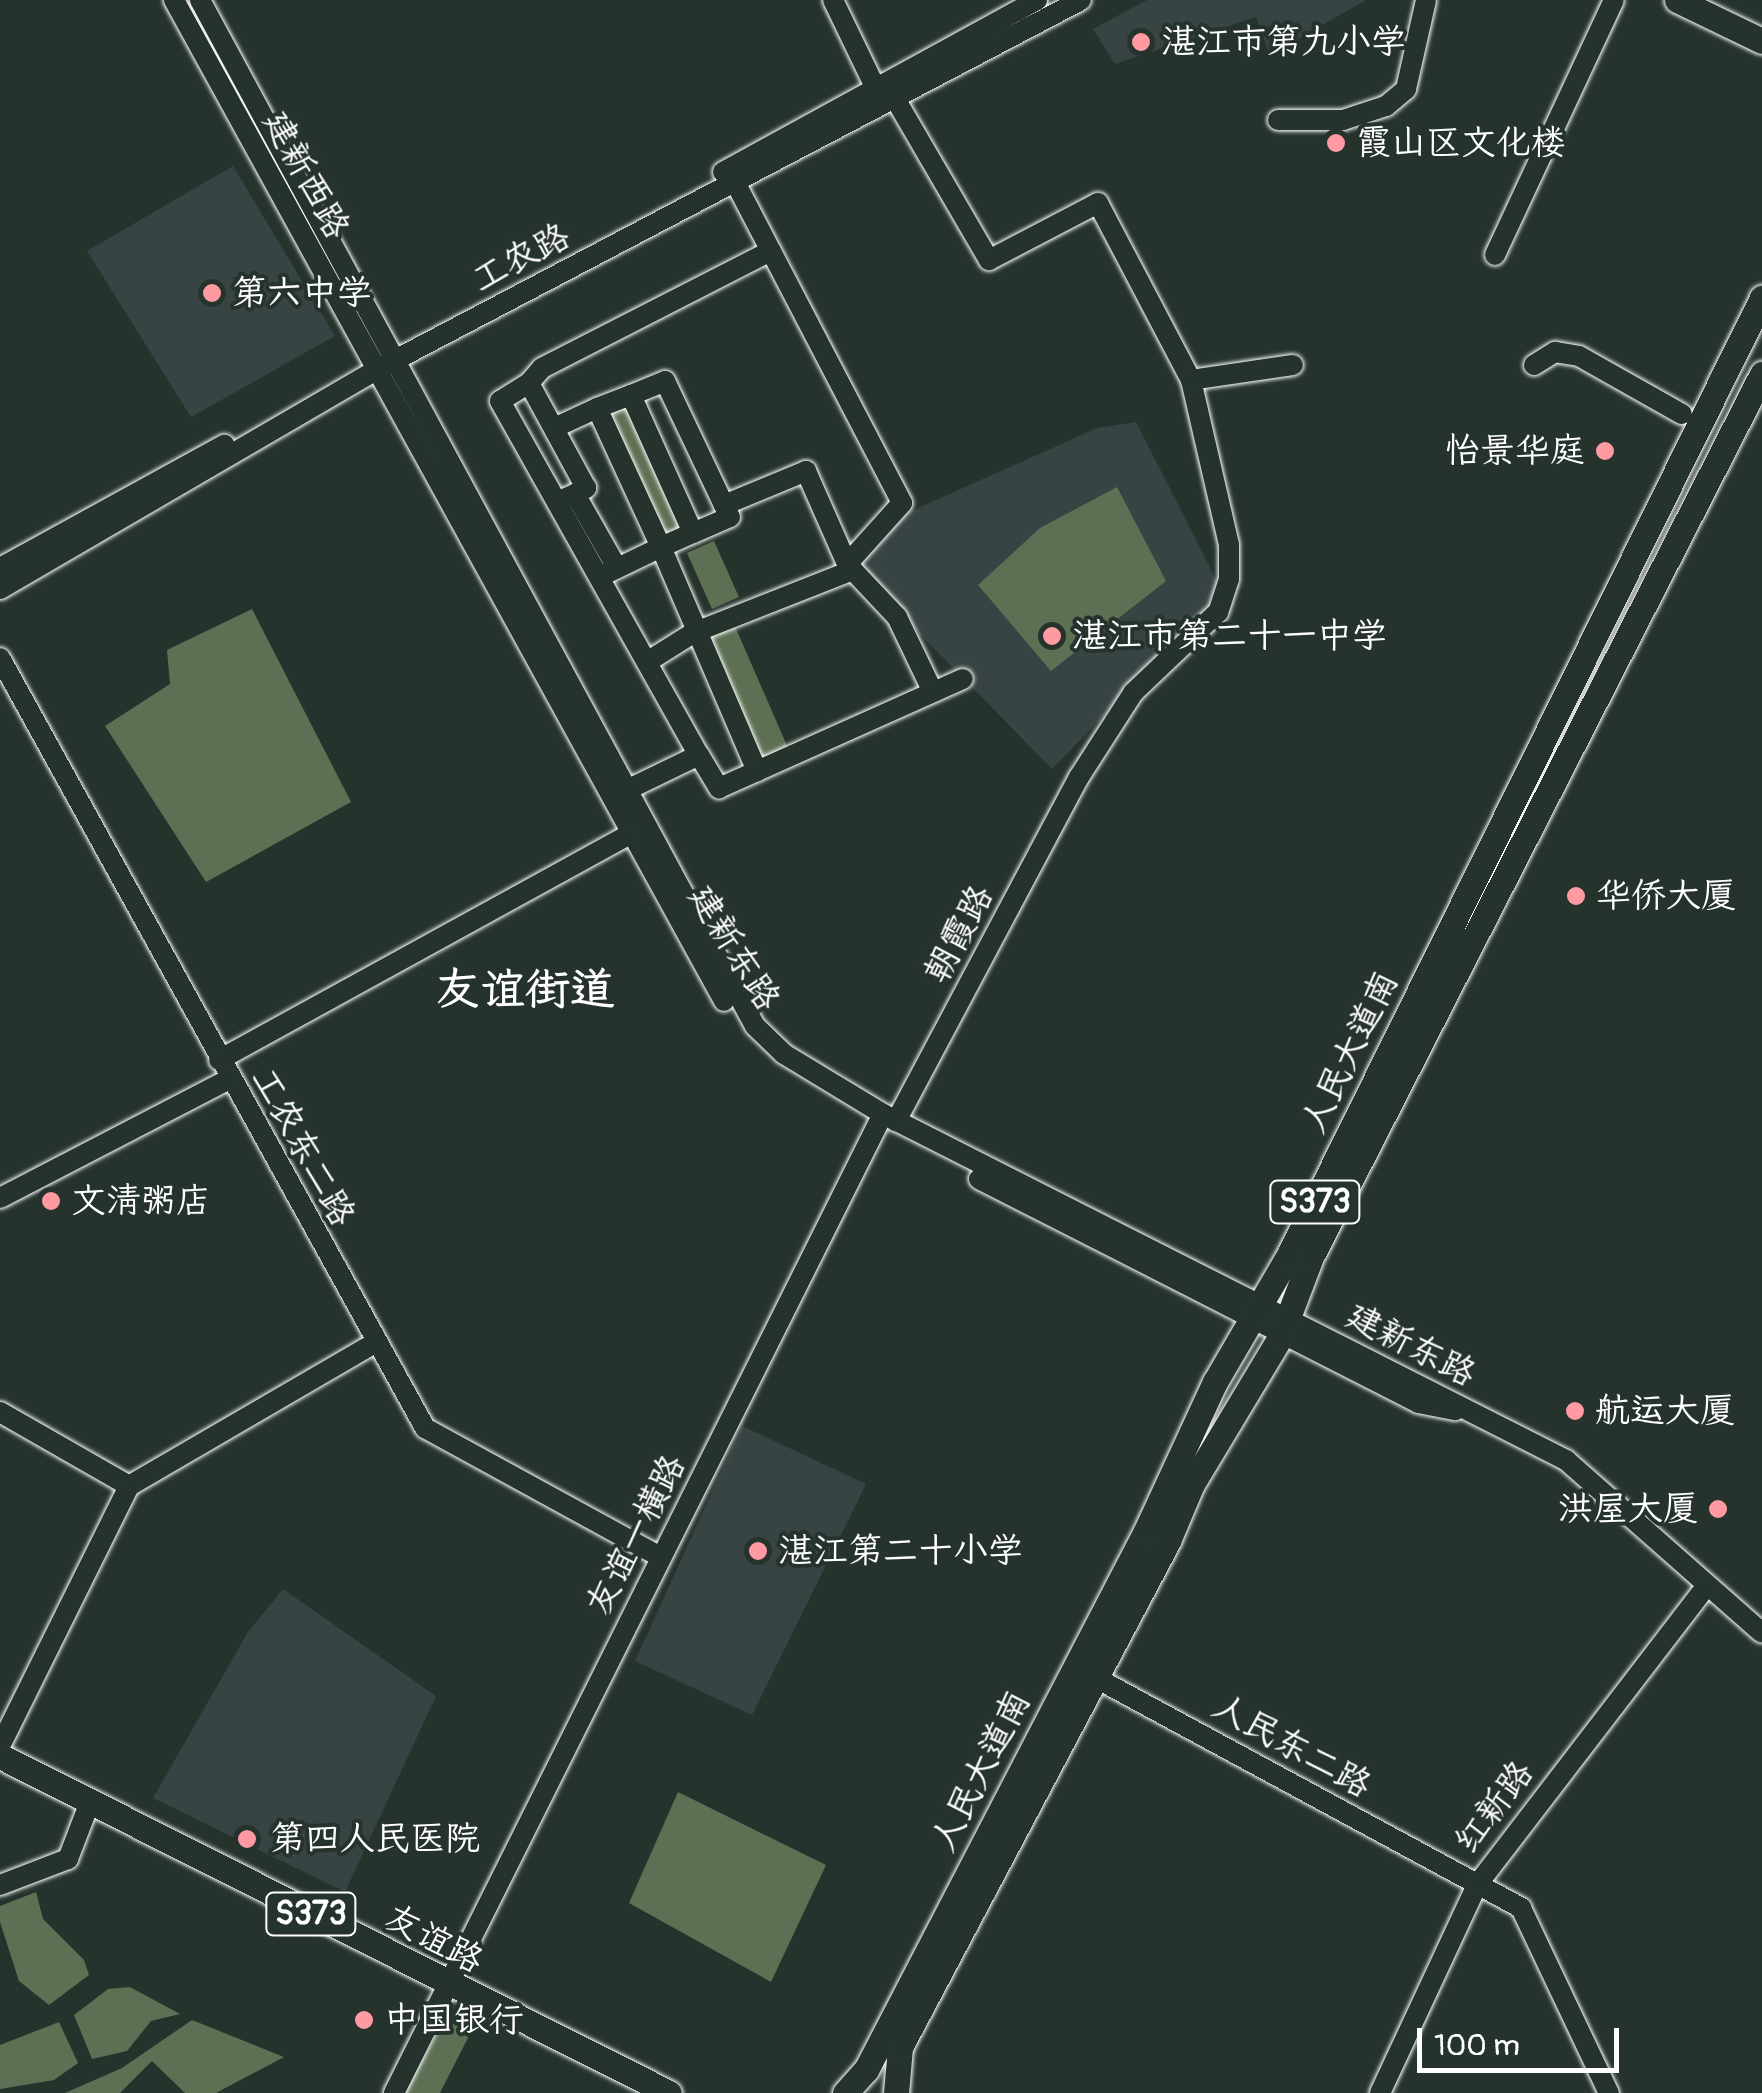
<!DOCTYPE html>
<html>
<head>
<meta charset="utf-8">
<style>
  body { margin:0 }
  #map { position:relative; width:1762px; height:2093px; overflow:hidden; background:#26332d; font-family:Pangolin,"LXGW WenKai TC",sans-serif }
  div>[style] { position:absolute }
  .built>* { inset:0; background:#384343 }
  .green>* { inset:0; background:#5d7053 }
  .roads { filter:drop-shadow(0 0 2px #fff) drop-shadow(0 0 2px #fff) }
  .minor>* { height:20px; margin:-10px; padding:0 10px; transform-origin:10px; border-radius:10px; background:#26332d }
  .major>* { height:25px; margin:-12.5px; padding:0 12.5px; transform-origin:12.5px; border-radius:12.5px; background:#26332d }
  .dots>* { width:28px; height:28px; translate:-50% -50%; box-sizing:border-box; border:5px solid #26332d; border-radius:50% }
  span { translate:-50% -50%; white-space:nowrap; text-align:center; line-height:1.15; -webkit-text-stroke:8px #26332d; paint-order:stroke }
  .shield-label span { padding:2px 8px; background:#26332d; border:2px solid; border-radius:8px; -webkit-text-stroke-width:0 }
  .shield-label { font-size:32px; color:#fff; font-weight:700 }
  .poi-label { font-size:35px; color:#fff }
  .left { translate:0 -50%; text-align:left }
  .right { translate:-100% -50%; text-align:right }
  .street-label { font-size:35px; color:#fff }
  .district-label { font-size:45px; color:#fff; font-weight:700 }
  .scale { position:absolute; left:1417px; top:2028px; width:202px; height:45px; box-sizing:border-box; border:5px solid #fff; border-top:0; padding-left:12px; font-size:30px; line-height:35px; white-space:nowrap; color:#fff; -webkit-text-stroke:8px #26332d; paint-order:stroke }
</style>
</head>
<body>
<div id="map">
  <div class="built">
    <div style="clip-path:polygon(1147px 0,1366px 0,1270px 55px,1256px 17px,1115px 64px,1093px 29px)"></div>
    <div style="clip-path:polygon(233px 166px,335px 336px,191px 417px,87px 251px)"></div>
    <div style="clip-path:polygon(1136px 422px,1223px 593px,1052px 769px,852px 565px,896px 518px,1097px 428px)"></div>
    <div style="clip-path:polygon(742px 1426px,866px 1484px,752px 1715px,635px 1661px)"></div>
    <div style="clip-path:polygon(283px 1589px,436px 1696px,345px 1892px,153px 1798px,248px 1632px)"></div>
  </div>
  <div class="green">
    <div style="clip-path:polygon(629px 398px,687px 530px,666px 539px,608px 407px)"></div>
    <div style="clip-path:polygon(1117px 487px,1166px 581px,1051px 671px,978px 585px,1040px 528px)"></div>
    <div style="clip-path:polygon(714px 541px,739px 597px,712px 609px,687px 553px)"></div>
    <div style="clip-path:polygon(252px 609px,351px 802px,206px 882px,105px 726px,170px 684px,167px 650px)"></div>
    <div style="clip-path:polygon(734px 624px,788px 748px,760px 760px,706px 636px)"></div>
    <div style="clip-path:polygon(678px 1792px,826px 1865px,771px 1982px,629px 1903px)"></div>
    <div style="clip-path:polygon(36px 1892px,43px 1919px,84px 1960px,89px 1975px,49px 2005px,19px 1981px,0 1922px,0 1906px)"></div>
    <div style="clip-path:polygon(130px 1987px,180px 2014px,151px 2021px,127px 2051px,92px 2059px,74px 2015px,108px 1989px)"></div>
    <div style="clip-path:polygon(464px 2013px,477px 2020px,440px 2093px,404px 2093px,446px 2017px)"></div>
    <div style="clip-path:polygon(192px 2020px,284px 2057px,216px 2093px,185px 2093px,152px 2061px,120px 2093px,65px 2093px,122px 2068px)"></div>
    <div style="clip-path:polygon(59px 2022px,78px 2063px,54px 2080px,0 2089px,0 2045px)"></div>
  </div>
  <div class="roads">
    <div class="minor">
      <div style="left:174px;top:0;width:1142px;rotate:61.21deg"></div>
      <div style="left:200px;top:0;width:1166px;rotate:61.59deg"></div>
      <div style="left:755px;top:1026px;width:40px;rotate:44deg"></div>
      <div style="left:784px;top:1054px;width:116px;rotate:31.2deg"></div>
      <div style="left:883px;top:1114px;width:766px;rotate:26.87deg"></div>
      <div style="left:1566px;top:1460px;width:261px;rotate:41.4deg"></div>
      <div style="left:833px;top:0;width:99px;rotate:64.2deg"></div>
      <div style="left:886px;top:83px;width:205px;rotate:59.8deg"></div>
      <div style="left:989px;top:260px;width:123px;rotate:-27.6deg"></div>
      <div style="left:1098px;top:203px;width:200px;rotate:62.3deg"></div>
      <div style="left:1191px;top:380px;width:168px;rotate:77deg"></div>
      <div style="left:1229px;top:544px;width:35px;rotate:90deg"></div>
      <div style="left:1229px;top:579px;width:35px;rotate:108deg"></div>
      <div style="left:1218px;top:612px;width:117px;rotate:136.4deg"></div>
      <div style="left:1133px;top:693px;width:100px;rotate:122.7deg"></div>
      <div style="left:1079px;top:777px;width:390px;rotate:118deg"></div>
      <div style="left:1278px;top:120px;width:65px"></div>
      <div style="left:1343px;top:120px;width:45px;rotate:-18deg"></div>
      <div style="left:1386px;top:106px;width:26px;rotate:-40deg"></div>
      <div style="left:1406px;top:89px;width:91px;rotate:-77.3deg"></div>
      <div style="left:723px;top:172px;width:358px;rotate:-28.7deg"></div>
      <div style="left:735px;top:182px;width:362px;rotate:62.5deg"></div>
      <div style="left:902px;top:503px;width:82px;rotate:132deg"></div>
      <div style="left:847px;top:564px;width:73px;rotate:46.7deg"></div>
      <div style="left:897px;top:617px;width:83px;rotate:64.4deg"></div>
      <div style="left:1495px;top:255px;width:281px;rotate:-65deg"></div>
      <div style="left:1534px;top:365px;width:25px;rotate:-32deg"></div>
      <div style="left:1555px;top:352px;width:24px;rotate:9deg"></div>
      <div style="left:1579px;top:356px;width:118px;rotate:29.4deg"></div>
      <div style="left:1191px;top:380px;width:103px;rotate:-8.4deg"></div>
      <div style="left:529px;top:383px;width:20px;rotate:-49deg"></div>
      <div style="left:542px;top:368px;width:257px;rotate:-27.1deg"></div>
      <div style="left:631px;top:395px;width:37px;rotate:-22deg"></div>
      <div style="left:665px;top:381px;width:137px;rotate:64.6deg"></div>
      <div style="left:597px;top:408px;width:36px;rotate:-21deg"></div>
      <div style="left:631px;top:395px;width:151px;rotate:65.8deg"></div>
      <div style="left:693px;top:533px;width:40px;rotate:-23.4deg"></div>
      <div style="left:730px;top:517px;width:13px;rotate:-117deg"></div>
      <div style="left:724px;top:505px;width:89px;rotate:-22.5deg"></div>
      <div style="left:806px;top:471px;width:102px;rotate:66.2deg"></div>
      <div style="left:554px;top:428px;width:47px;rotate:-24.9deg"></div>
      <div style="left:597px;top:408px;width:153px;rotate:65.3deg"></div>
      <div style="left:661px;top:547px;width:35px;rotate:-24deg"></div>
      <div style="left:575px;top:494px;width:13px;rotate:-29deg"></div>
      <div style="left:586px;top:488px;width:119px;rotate:-118.5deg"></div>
      <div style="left:529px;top:383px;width:34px;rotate:148deg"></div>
      <div style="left:500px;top:401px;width:406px;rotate:60.7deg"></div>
      <div style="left:699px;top:755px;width:82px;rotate:154.1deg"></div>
      <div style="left:564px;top:499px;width:12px;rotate:-24deg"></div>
      <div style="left:575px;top:494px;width:85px;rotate:60.4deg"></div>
      <div style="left:0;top:568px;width:256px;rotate:-28.8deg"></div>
      <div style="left:599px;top:577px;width:69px;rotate:-25.8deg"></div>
      <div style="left:661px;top:547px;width:244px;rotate:66.8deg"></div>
      <div style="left:0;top:589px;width:435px;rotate:-30.2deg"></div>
      <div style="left:376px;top:370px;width:796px;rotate:-27.69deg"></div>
      <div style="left:0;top:658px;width:880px;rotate:61.1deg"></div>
      <div style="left:425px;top:1428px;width:269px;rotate:28.7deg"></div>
      <div style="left:647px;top:662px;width:54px;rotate:-32.2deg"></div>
      <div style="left:693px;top:633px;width:172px;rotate:-21.5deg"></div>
      <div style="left:699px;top:755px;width:39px;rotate:59deg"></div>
      <div style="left:719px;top:788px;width:267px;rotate:-24.1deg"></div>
      <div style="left:219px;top:1060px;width:468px;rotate:-28.8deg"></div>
      <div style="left:979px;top:1179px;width:493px;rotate:27deg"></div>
      <div style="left:1418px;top:1403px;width:38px;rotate:11deg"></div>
      <div style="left:0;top:1198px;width:259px;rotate:-27.4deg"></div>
      <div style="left:0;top:1412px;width:149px;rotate:29.8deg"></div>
      <div style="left:129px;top:1486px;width:285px;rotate:-30.2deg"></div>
      <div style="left:1085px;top:1672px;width:496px;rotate:28.4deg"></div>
      <div style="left:1521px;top:1908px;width:205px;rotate:64.6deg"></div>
      <div style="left:0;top:1746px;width:290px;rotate:-63.6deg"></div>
      <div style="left:0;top:1885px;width:73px;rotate:-20.9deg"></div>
      <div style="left:68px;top:1859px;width:64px;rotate:-69deg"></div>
      <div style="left:394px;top:2093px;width:1094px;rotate:-63.46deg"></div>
      <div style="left:1380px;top:2093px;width:230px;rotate:-65deg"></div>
      <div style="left:1477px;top:1885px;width:374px;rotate:-52.5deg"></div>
    </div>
    <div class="major">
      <div style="left:1677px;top:0;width:94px;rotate:25.8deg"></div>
      <div style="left:0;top:1756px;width:749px;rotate:26.74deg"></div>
      <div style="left:845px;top:2093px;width:31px;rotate:-48deg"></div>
      <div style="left:866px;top:2070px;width:607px;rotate:-62.55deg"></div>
      <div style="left:1146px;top:1531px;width:164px;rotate:-65.2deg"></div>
      <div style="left:1215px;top:1382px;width:147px;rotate:-59.8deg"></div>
      <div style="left:1289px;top:1255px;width:1068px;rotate:-63.7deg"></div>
      <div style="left:896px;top:2093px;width:46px;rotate:-85deg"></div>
      <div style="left:900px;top:2047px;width:573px;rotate:-62.09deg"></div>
      <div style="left:1168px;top:1541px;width:62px;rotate:-67.2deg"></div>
      <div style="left:1192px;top:1484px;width:173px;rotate:-59deg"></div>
      <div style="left:1281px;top:1336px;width:85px;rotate:-69.2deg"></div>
      <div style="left:1311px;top:1257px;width:992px;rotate:-62.94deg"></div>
    </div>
  </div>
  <div class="dots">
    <div style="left:1141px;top:42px;background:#ff9aa2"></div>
    <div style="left:1336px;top:143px;background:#ff9aa2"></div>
    <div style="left:212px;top:293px;background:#ff9aa2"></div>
    <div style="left:1605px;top:451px;background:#ff9aa2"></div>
    <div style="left:1052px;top:636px;background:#ff9aa2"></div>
    <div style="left:1576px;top:896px;background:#ff9aa2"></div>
    <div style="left:51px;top:1201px;background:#ff9aa2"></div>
    <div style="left:1575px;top:1411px;background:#ff9aa2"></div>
    <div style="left:1718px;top:1509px;background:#ff9aa2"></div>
    <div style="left:758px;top:1551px;background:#ff9aa2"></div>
    <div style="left:247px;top:1839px;background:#ff9aa2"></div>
    <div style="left:364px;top:2020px;background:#ff9aa2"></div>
  </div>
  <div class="shield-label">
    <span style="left:1315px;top:1202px">S373</span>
    <span style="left:311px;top:1914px">S373</span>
  </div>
  <div class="poi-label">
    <span class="left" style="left:1161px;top:42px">湛江市第九小学</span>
    <span class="left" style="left:1356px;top:143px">霞山区文化楼</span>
    <span class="left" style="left:232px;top:293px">第六中学</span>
    <span class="right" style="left:1585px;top:451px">怡景华庭</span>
    <span class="left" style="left:1072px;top:636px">湛江市第二十一中学</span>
    <span class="left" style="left:1596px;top:896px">华侨大厦</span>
    <span class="left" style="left:71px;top:1201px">文清粥店</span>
    <span class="left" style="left:1595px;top:1411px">航运大厦</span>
    <span class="right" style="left:1698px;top:1509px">洪屋大厦</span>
    <span class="left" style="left:778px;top:1551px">湛江第二十小学</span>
    <span class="left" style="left:270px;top:1839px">第四人民医院</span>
    <span class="left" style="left:384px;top:2020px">中国银行</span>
  </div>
  <div class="street-label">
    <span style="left:306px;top:175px;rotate:61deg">建新西路</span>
    <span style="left:521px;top:258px;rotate:-28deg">工农路</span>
    <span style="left:959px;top:934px;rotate:-62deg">朝霞路</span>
    <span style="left:734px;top:948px;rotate:58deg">建新东路</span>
    <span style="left:1350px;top:1052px;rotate:-64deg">人民大道南</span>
    <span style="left:303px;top:1147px;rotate:61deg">工农东二路</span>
    <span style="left:1411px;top:1345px;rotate:27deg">建新东路</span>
    <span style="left:636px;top:1535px;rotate:-63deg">友谊一横路</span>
    <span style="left:1292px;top:1746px;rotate:29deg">人民东二路</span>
    <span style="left:981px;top:1771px;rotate:-63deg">人民大道南</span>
    <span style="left:1494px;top:1807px;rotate:-53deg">红新路</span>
    <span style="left:434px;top:1939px;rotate:28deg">友谊路</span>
  </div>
  <div class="district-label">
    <span style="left:525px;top:991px">友谊街道</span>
  </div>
  <div class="scale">100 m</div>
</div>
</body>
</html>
